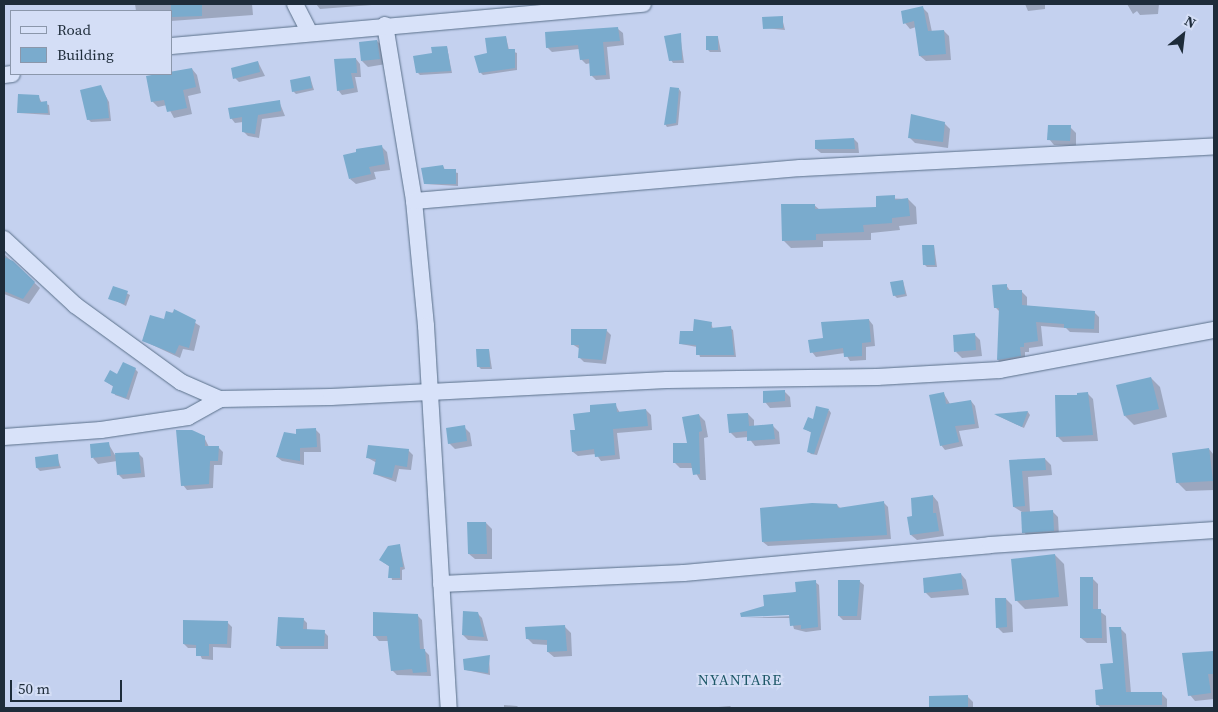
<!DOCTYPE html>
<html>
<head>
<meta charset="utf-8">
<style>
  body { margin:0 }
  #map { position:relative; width:1218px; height:712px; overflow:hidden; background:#c4d1ef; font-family:"Source Serif 4",serif }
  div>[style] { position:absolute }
  .shadow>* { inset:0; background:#0003 }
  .building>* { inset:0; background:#7aabcd }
  .roads { filter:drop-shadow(0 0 1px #5a708a) drop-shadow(0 0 1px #5a708a) }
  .minor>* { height:16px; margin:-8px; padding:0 8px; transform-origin:8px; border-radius:8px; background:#d8e2f9 }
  span { translate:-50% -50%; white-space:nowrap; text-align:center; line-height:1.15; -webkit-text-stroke:4px #d4def6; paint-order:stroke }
  .quarter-label { font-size:15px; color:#1d5767; letter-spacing:1px }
  .frame { position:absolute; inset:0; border:5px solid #1e2c3a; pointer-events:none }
  .legend { position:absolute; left:10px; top:10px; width:162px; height:65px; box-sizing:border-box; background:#d4def6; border:1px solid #8b97ab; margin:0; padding:6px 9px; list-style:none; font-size:15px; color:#1e2c3a }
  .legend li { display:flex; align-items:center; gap:10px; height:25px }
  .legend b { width:25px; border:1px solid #8b97ab }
  .north { position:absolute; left:1158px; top:10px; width:50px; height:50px; -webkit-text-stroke:4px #d4def6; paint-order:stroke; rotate:29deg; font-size:14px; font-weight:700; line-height:20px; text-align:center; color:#1e2c3a }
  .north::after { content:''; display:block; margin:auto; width:18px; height:22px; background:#1e2c3a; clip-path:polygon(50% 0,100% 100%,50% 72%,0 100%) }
  .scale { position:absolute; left:10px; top:680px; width:112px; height:22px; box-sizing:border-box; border:2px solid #1e2c3a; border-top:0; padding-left:6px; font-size:15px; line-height:18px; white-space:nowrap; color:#1e2c3a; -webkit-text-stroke:4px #d4def6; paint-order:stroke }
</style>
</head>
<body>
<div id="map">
  <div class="shadow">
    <div style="clip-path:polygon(135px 4px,252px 4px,253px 15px,171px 21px,171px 11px,136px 11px)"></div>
    <div style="clip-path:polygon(316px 4px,371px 4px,372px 5px,320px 9px)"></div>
    <div style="clip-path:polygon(1025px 4px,1045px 4px,1045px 9px,1028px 11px)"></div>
    <div style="clip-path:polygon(1127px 4px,1159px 4px,1158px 14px,1140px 15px,1137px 11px,1133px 14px)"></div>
    <div style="clip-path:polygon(923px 8px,928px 13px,932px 32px,944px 31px,949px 36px,951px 60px,926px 61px,920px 56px,916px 27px,910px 29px,905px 23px)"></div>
    <div style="clip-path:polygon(782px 18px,785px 30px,764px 28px)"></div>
    <div style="clip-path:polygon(618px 29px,623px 33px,624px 45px,607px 47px,610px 79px,596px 80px,592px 76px,591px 63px,586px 64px,581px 59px,579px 49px,552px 52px,547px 47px)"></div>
    <div style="clip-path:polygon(680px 34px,684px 63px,673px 63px,671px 60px)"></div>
    <div style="clip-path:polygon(506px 37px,509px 50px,517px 53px,517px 70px,483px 75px,480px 72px,488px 54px)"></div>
    <div style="clip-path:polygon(718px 37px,721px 52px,710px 52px,708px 50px)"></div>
    <div style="clip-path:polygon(377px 41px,383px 47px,386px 64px,368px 67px,362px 61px)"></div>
    <div style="clip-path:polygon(447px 47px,452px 73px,420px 75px,418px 73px,433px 54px)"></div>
    <div style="clip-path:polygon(356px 59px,360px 64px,361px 77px,355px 77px,358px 92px,342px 95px,338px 90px)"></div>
    <div style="clip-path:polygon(258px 62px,265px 76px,239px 82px,235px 78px)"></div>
    <div style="clip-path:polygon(192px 69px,197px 75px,201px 93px,188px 96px,192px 114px,174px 118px,167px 105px,158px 107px,152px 101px)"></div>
    <div style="clip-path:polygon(310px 77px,314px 90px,296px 94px,293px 91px)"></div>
    <div style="clip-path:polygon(100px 86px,109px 102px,111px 121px,91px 122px,88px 119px)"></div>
    <div style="clip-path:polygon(679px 89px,681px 92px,678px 125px,667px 127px,665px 124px)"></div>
    <div style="clip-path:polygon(38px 96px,42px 103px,49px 105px,50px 115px,19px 113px)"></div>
    <div style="clip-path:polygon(279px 101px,285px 116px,262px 119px,259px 138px,248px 136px,243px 131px,243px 122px,235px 123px,231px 118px)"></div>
    <div style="clip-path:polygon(944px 123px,950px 129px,948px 148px,915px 143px,909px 137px)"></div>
    <div style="clip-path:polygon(1070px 127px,1076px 133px,1076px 146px,1054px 145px,1049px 139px)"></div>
    <div style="clip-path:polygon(854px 139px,858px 143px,859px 153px,821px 153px,816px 149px)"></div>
    <div style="clip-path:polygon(381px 146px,387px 152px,390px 170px,374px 172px,376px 179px,356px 184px,350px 179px)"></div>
    <div style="clip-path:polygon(443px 166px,445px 170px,458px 173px,458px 186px,425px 184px)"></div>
    <div style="clip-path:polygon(877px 198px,908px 199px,916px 207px,917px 224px,899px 226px,900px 230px,871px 233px,871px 240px,823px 241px,823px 247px,791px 248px,783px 240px,814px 205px,820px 210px,878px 209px)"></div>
    <div style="clip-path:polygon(934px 246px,937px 267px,927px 267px,924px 264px)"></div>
    <div style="clip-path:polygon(4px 254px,40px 288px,29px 304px,4px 294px)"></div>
    <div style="clip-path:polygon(903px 281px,907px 296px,897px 298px,894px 295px)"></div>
    <div style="clip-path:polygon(1006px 285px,1011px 292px,1022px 292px,1027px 297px,1027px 306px,1094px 312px,1099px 317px,1099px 333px,1070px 332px,1066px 328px,1041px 326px,1043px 346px,1029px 348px,1029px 352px,1025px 352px,1025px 361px,1003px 365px,998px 360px,1000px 312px,996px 308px)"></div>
    <div style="clip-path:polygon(114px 287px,130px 295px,126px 306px,110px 298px)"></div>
    <div style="clip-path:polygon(175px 310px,200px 326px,194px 351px,183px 349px,180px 358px,144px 341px)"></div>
    <div style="clip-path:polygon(869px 320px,873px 325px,875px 346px,866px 347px,866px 360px,850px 361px,845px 353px,816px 357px,812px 352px,824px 339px)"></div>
    <div style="clip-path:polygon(711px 323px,713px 329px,730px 328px,733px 330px,736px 357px,700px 357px,697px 347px,681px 344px)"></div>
    <div style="clip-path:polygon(606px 330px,611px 335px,606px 364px,584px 362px,580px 358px,580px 349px,572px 344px)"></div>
    <div style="clip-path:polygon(974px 334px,980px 340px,982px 356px,962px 358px,956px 352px)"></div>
    <div style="clip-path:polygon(489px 350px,492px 369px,481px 369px,478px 366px)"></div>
    <div style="clip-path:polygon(135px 369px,138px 372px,129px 400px,115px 395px,114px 387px,105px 381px)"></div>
    <div style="clip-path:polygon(1151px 378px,1160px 387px,1167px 417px,1134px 425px,1125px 416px)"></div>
    <div style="clip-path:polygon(784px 391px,790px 397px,791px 407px,770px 408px,765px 402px)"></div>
    <div style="clip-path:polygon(1087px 393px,1093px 399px,1098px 441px,1063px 442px,1057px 436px,1078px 397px)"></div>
    <div style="clip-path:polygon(944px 394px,950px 404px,971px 401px,975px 406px,979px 428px,959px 431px,963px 446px,945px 450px,941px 445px)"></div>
    <div style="clip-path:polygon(615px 404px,620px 413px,646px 410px,651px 415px,652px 430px,617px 433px,620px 459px,601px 461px,596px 454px,578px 456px,573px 452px,577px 431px,591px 413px)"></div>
    <div style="clip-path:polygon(829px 410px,831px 413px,817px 455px,811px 454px,808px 451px,812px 433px,805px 429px)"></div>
    <div style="clip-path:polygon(1028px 412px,1030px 415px,1024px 428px,996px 415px)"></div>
    <div style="clip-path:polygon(748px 414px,754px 420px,754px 427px,773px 426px,779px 432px,780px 444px,755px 446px,748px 437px,736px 438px,730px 432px)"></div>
    <div style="clip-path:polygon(699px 415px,705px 421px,708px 437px,704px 438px,706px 480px,700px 480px,693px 468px,680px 468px,675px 463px,689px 444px)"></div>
    <div style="clip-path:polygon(464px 427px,470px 433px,472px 446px,455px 449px,449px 443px)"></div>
    <div style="clip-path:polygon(315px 429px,320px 434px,321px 452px,304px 452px,304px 465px,282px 461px,277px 457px,297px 436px)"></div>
    <div style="clip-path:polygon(204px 437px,209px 447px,218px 447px,223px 452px,222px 465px,214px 465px,213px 488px,187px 490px,183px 485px)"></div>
    <div style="clip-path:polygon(108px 443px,115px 455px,138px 453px,143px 458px,145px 477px,123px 479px,118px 474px,117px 461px,98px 464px,93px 458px)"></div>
    <div style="clip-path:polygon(1209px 449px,1214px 455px,1214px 490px,1186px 491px,1177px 482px)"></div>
    <div style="clip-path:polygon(408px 450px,413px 455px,411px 470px,399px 469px,396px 482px,374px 474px,377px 463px,368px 458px)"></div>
    <div style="clip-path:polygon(57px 456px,61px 468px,40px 471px,37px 468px,36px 458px)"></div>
    <div style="clip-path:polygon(1045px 459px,1051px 465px,1052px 475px,1028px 477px,1030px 512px,1052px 511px,1058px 517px,1059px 536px,1029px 538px,1024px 532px,1022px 512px,1014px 507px,1011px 461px)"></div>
    <div style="clip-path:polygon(933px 496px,938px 502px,944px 536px,917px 540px,911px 535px,913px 518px)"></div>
    <div style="clip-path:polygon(884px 503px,888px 507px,891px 539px,768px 546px,763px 542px,837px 505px,841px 509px)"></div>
    <div style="clip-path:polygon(486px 523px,492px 529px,492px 559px,475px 559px,469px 554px)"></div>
    <div style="clip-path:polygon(400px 546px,405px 569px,402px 570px,402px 580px,392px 580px,390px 567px,383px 562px)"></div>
    <div style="clip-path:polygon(1055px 555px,1064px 564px,1068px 606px,1025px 609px,1016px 600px)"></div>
    <div style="clip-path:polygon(961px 574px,966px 580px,969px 595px,931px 598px,925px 592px)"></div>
    <div style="clip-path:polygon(1092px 578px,1098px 584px,1098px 610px,1106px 616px,1107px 643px,1087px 643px,1081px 638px)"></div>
    <div style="clip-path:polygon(859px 581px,864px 585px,861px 620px,843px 620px,839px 616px)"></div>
    <div style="clip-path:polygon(815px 582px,819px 585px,821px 630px,806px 632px,794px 629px,791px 618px,744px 618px,795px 616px,765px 607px)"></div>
    <div style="clip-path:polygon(1006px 599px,1012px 605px,1013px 632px,1003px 633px,997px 627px)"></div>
    <div style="clip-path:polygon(477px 613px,482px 618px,488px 641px,468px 640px,463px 635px)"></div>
    <div style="clip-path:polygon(417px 615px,422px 620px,424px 650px,429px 655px,431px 676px,397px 675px,392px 670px,389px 641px,379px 641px,375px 636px)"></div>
    <div style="clip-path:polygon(303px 619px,307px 623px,307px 631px,324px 632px,328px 636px,328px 649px,281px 649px,277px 645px)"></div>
    <div style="clip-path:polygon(227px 622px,232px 627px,231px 648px,213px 647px,213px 660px,202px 659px,197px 648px,188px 648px,184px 644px)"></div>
    <div style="clip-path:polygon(565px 627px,571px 633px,572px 656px,554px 657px,548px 652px,548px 645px,533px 644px,527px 638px)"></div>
    <div style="clip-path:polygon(1120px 628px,1126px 634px,1131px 693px,1161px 693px,1167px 699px,1167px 708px,1101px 708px,1097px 704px,1114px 664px)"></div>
    <div style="clip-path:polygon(1214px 652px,1214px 699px,1195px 701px,1190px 695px)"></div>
    <div style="clip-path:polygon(489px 657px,490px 675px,466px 670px)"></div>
    <div style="clip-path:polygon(968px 697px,973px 702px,973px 708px,930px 707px)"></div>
    <div style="clip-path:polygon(504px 705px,517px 706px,519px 708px,504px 708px)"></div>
    <div style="clip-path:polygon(730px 706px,732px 708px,707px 708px)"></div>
    <div style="clip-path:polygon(592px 707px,604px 707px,605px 708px,592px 708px)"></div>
  </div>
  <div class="building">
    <div style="clip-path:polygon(171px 4px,202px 4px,202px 16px,171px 17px)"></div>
    <div style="clip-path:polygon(923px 6px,928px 31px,944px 30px,946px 54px,919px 56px,914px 21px,903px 24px,901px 11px)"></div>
    <div style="clip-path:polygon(783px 16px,783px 28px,763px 29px,762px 17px)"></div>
    <div style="clip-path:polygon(618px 27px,620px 41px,603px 42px,606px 75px,590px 76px,589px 59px,580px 60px,578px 45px,546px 48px,545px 32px)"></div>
    <div style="clip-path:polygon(681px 33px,682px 60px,669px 61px,664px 36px)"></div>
    <div style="clip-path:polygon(506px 36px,508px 49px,515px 49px,515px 68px,479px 73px,474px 56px,487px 53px,485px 38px)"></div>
    <div style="clip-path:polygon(706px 36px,718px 36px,718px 50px,706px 50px)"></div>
    <div style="clip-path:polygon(377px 40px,380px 59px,361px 61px,359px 42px)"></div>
    <div style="clip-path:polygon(447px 46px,451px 71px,416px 73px,413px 56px,432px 53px,431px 47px)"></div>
    <div style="clip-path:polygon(356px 58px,357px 73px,351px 73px,354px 88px,337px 91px,334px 59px)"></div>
    <div style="clip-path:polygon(258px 61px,260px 72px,233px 79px,231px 68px)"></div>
    <div style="clip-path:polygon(192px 68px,196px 87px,183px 90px,187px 108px,167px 112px,164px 100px,151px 102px,146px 76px)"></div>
    <div style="clip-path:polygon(310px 76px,312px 88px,292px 92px,290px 80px)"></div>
    <div style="clip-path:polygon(101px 85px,107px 99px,109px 118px,87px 120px,80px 90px)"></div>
    <div style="clip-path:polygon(670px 87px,679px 88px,676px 123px,664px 125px)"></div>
    <div style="clip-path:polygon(18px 94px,39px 95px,40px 102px,47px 101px,48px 113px,17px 113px)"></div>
    <div style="clip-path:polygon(280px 100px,281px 111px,258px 115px,255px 134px,242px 132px,242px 117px,230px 119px,228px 108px)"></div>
    <div style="clip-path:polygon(911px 114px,945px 122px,943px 142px,908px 138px)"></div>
    <div style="clip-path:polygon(1048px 125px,1071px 125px,1070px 141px,1047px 140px)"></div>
    <div style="clip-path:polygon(854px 138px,855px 149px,815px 149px,815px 140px)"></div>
    <div style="clip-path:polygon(382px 145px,385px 164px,369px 167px,371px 174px,349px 179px,343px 155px,356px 152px,356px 149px)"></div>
    <div style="clip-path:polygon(443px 165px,444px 169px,456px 169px,456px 184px,424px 184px,421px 168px)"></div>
    <div style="clip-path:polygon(895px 195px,895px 200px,908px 198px,910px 216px,892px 218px,892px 223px,863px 225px,864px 232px,816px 234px,816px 240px,782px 241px,781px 204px,815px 204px,815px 209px,876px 207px,876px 196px)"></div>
    <div style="clip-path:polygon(922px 245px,934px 245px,935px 265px,923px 265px)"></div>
    <div style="clip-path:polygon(4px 257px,13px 261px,35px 282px,23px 299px,4px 291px)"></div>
    <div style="clip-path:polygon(903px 280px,905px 294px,893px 296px,890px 282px)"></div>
    <div style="clip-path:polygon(1007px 284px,1007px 290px,1022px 290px,1022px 305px,1095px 311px,1094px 329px,1064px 328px,1064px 324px,1036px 322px,1038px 341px,1024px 343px,1024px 347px,1020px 347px,1021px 356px,997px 360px,999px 308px,994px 308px,992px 285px)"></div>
    <div style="clip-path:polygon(113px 286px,128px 291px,124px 304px,108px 299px)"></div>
    <div style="clip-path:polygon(174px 309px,196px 320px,189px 348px,179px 345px,175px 354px,142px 341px,150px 315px,164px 319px,166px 311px,173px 313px)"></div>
    <div style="clip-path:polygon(694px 319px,712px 322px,711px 328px,731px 326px,734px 355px,696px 355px,696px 345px,679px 344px,680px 331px,693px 331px)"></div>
    <div style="clip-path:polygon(869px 319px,871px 342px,862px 343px,862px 356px,844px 357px,843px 348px,810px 353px,808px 340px,823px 338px,821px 322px)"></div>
    <div style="clip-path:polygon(571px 329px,607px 329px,602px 360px,578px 358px,579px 345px,571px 345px)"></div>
    <div style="clip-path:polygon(975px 333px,976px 350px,954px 352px,953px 335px)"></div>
    <div style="clip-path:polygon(476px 349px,489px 349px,490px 367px,477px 367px)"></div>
    <div style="clip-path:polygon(123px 362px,136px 368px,126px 398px,111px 393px,113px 386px,104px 381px,110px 370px,117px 374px)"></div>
    <div style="clip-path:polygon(1151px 377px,1159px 409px,1124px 416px,1116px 385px)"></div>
    <div style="clip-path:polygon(785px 390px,785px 401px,763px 403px,763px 391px)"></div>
    <div style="clip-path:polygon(944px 392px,946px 404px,971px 400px,975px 424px,955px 426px,959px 442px,940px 446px,929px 395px)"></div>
    <div style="clip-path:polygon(1088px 392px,1093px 435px,1056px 437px,1055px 395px,1077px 395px,1077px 393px)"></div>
    <div style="clip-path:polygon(616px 403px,617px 412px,646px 409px,648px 426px,613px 429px,615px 455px,595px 457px,594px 449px,572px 452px,570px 430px,575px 430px,573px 414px,590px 412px,590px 405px)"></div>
    <div style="clip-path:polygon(816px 406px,829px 409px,814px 454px,807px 452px,811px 432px,803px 429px,808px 417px,813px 419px)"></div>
    <div style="clip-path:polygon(1028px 411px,1022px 427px,994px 414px)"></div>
    <div style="clip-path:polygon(748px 413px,749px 426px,773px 424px,775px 439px,747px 441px,747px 431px,729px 433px,727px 414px)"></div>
    <div style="clip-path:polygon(699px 414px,702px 431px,699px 432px,700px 474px,693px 475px,691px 463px,673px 463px,673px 443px,687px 443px,682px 417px)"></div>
    <div style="clip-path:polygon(465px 425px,467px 441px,448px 444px,446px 428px)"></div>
    <div style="clip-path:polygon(316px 428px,317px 447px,300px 448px,300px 461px,276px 457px,284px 432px,296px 434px,296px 429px)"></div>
    <div style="clip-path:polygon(176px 430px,192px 430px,205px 436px,205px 446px,219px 446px,218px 461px,210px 461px,209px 484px,181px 486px)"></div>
    <div style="clip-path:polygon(109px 442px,111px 456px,91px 458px,90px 444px)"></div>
    <div style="clip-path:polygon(368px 445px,409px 449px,407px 467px,395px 465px,392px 478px,373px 474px,376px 459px,366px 458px)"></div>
    <div style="clip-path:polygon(1209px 448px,1213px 481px,1176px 483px,1172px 453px)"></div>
    <div style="clip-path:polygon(139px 452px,141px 473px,117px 475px,115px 453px)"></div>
    <div style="clip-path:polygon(58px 454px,59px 466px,36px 468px,35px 457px)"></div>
    <div style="clip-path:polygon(1045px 458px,1046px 470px,1022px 471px,1025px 506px,1013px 507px,1009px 460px)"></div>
    <div style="clip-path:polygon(933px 495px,933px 513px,936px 513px,939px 531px,910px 535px,907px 517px,912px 516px,911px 498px)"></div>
    <div style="clip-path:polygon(884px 501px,887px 535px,762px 542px,760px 508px,812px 503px,837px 504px,838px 508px)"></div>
    <div style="clip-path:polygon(1053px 510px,1054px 531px,1022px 533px,1021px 512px)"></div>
    <div style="clip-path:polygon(467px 522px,486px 522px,487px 554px,468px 554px)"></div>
    <div style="clip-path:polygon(400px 544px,403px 567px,400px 567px,400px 578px,388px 578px,389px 566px,379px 560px,388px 546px)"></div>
    <div style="clip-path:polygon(1055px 554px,1059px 597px,1015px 601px,1011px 559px)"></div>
    <div style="clip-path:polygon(961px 573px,963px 589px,924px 593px,923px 578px)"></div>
    <div style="clip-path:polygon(1080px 577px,1093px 577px,1093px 609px,1101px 609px,1102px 638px,1080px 638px)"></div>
    <div style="clip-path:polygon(816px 580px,818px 627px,801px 629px,801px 625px,790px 626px,789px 615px,741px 617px,740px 613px,764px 606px,763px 595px,796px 592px,795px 582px)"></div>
    <div style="clip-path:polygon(838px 580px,860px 580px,857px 616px,838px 616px)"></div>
    <div style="clip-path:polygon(995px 598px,1006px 598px,1007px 627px,996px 628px)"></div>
    <div style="clip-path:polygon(463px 611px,478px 612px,484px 637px,462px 635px)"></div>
    <div style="clip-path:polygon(373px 612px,418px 614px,420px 649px,425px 649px,427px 672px,413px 673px,412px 669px,391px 671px,387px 636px,373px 636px)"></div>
    <div style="clip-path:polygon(278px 617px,304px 618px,303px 629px,325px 630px,324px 646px,276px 646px)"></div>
    <div style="clip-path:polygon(183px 620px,228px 621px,227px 644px,209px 644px,209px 656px,196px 656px,196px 645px,183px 644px)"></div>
    <div style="clip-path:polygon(565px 625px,567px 651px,547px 652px,547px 640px,526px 639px,525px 627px)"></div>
    <div style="clip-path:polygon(1109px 627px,1121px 627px,1126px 692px,1162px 692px,1162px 705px,1096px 705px,1095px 690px,1103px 689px,1100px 664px,1113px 663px)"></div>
    <div style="clip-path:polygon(1214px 651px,1214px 674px,1208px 674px,1211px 693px,1188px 696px,1182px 653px)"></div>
    <div style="clip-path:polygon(490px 655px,488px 673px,464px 670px,463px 659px)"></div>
    <div style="clip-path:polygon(968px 695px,968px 707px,929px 707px,929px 696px)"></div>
  </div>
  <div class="roads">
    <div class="minor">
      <div style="left:295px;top:4px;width:31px;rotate:63deg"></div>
      <div style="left:385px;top:25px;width:178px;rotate:80.6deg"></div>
      <div style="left:414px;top:201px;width:126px;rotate:84.5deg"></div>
      <div style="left:426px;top:326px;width:383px;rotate:86.6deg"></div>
      <div style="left:171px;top:46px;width:474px;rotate:-5.1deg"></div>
      <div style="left:4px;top:75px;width:8px;rotate:-7deg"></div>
      <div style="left:414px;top:201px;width:388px;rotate:-4.9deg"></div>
      <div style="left:801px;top:168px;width:414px;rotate:-3deg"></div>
      <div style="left:4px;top:239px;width:97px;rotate:42.9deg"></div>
      <div style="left:75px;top:305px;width:131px;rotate:36deg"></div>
      <div style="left:181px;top:382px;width:43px;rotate:23.6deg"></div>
      <div style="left:220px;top:399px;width:111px;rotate:-1deg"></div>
      <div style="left:331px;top:397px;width:336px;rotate:-2.9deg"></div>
      <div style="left:667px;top:380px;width:210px;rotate:-0.8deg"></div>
      <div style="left:877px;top:377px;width:123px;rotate:-3.3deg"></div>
      <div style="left:1000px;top:370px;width:218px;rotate:-10.6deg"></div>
      <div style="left:4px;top:437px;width:97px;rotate:-4.1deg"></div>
      <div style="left:101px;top:430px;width:88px;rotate:-8.5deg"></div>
      <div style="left:188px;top:417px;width:37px;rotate:-29deg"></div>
      <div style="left:441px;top:584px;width:243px;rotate:-2.6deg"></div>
      <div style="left:684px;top:573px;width:307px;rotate:-5.2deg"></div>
      <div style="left:990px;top:545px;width:225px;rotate:-3.8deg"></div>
    </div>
  </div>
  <div class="quarter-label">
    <span style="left:740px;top:680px">NYANTARE</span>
  </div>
  <div class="frame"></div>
  <ul class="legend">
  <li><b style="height:6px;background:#d8e2f9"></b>Road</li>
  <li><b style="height:14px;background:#7aabcd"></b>Building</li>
  </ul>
  <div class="north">N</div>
  <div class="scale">50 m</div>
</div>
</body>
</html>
